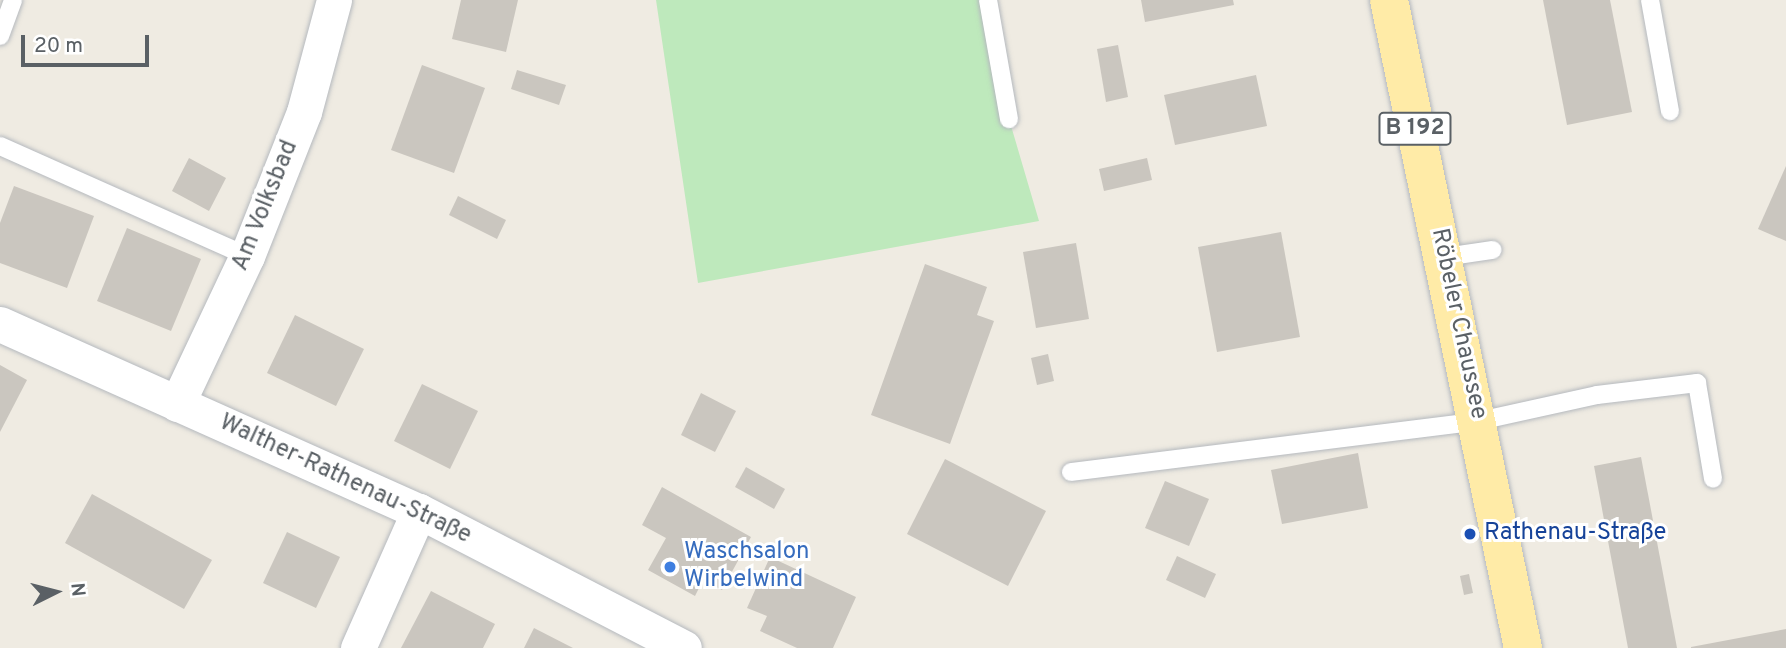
<!DOCTYPE html>
<html>
<head>
<meta charset="utf-8">
<style>
  body { margin:0 }
  #map { position:relative; width:1786px; height:648px; overflow:hidden; background:#efebe2; font-family:Overpass,sans-serif }
  div>[style] { position:absolute }
  .green>* { inset:0; background:#bee9bc }
  .building>* { inset:0; background:#cac6bf }
  .roads { filter:drop-shadow(0 0 2px #b5b9be) drop-shadow(0 0 2px #b5b9be) }
  .service>* { height:18px; margin:-9px; padding:0 9px; transform-origin:9px; border-radius:9px; background:#fff }
  .minor>* { height:35px; margin:-17.5px; padding:0 17.5px; transform-origin:17.5px; border-radius:17.5px; background:#fff }
  .primary>* { height:38px; margin:-19px; padding:0 19px; transform-origin:19px; border-radius:19px; background:#ffeba7 }
  .dots>* { width:19px; height:19px; translate:-50% -50%; box-sizing:border-box; border:4px solid #fff; border-radius:50% }
  span { translate:-50% -50%; white-space:nowrap; text-align:center; line-height:1.15; -webkit-text-stroke:6px #fff; paint-order:stroke }
  .shield-label span { padding:2px 5px; background:#fff; border:2px solid; border-radius:5px; -webkit-text-stroke-width:0 }
  .shield-label { font-size:23px; color:#5a6065; font-weight:700 }
  .street-label { font-size:24px; color:#5a6065 }
  .transit-label { font-size:24px; color:#164399 }
  .left { translate:0 -50%; text-align:left }
  .shop-label { font-size:24px; color:#366cbe }
  .north { position:absolute; left:21px; top:557px; width:70px; height:70px; -webkit-text-stroke:5px #fff; paint-order:stroke; rotate:84deg; font-size:19px; font-weight:700; line-height:28px; text-align:center; color:#5a6065 }
  .north::after { content:''; display:block; margin:auto; width:24px; height:32px; background:#5a6065; clip-path:polygon(50% 0,100% 100%,50% 72%,0 100%) }
  .scale { position:absolute; left:21px; top:35px; width:128px; height:32px; box-sizing:border-box; border:4px solid #5a6065; border-top:0; padding-left:9px; font-size:21px; line-height:24px; white-space:nowrap; color:#5a6065; -webkit-text-stroke:5px #fff; paint-order:stroke }
</style>
</head>
<body>
<div id="map">
  <div class="green">
    <div style="clip-path:polygon(656px 0,995px 0,1009px 119px,1039px 221px,698px 283px)"></div>
  </div>
  <div class="building">
    <div style="clip-path:polygon(461px 0,518px 0,506px 52px,452px 39px)"></div>
    <div style="clip-path:polygon(1141px 0,1233px 0,1234px 5px,1145px 22px)"></div>
    <div style="clip-path:polygon(1543px 0,1610px 0,1632px 112px,1567px 125px)"></div>
    <div style="clip-path:polygon(1118px 45px,1128px 97px,1106px 102px,1097px 49px)"></div>
    <div style="clip-path:polygon(422px 65px,485px 88px,454px 173px,391px 150px)"></div>
    <div style="clip-path:polygon(517px 70px,566px 85px,559px 105px,511px 89px)"></div>
    <div style="clip-path:polygon(1256px 75px,1267px 126px,1175px 145px,1164px 95px)"></div>
    <div style="clip-path:polygon(189px 158px,226px 178px,209px 211px,172px 191px)"></div>
    <div style="clip-path:polygon(1147px 158px,1152px 180px,1104px 191px,1099px 169px)"></div>
    <div style="clip-path:polygon(1786px 166px,1786px 241px,1758px 229px)"></div>
    <div style="clip-path:polygon(14px 186px,94px 216px,67px 288px,0 263px,0 223px)"></div>
    <div style="clip-path:polygon(458px 196px,506px 220px,497px 239px,449px 215px)"></div>
    <div style="clip-path:polygon(127px 228px,201px 259px,171px 331px,97px 301px)"></div>
    <div style="clip-path:polygon(1281px 232px,1300px 337px,1217px 352px,1198px 247px)"></div>
    <div style="clip-path:polygon(1076px 243px,1089px 319px,1036px 328px,1023px 252px)"></div>
    <div style="clip-path:polygon(925px 264px,987px 287px,977px 315px,994px 321px,950px 444px,871px 415px)"></div>
    <div style="clip-path:polygon(295px 315px,364px 349px,336px 406px,267px 373px)"></div>
    <div style="clip-path:polygon(1048px 354px,1054px 381px,1037px 385px,1031px 358px)"></div>
    <div style="clip-path:polygon(0 365px,27px 380px,0 432px)"></div>
    <div style="clip-path:polygon(422px 384px,478px 411px,450px 469px,394px 441px)"></div>
    <div style="clip-path:polygon(701px 393px,736px 411px,715px 452px,681px 435px)"></div>
    <div style="clip-path:polygon(1358px 453px,1368px 508px,1282px 524px,1271px 470px)"></div>
    <div style="clip-path:polygon(1641px 457px,1677px 648px,1628px 648px,1594px 466px)"></div>
    <div style="clip-path:polygon(945px 459px,1046px 511px,1008px 586px,907px 534px)"></div>
    <div style="clip-path:polygon(746px 467px,785px 489px,774px 509px,735px 487px)"></div>
    <div style="clip-path:polygon(1165px 481px,1209px 499px,1189px 546px,1145px 528px)"></div>
    <div style="clip-path:polygon(662px 487px,751px 537px,722px 590px,703px 580px,695px 596px,648px 570px,666px 538px,642px 525px)"></div>
    <div style="clip-path:polygon(92px 494px,212px 560px,184px 609px,65px 543px)"></div>
    <div style="clip-path:polygon(287px 532px,340px 557px,316px 608px,263px 583px)"></div>
    <div style="clip-path:polygon(1177px 556px,1216px 574px,1205px 598px,1166px 580px)"></div>
    <div style="clip-path:polygon(770px 557px,856px 597px,833px 648px,797px 648px,760px 631px,767px 616px,747px 608px)"></div>
    <div style="clip-path:polygon(1469px 574px,1473px 593px,1464px 595px,1460px 576px)"></div>
    <div style="clip-path:polygon(431px 591px,495px 624px,483px 648px,401px 648px)"></div>
    <div style="clip-path:polygon(534px 628px,573px 648px,524px 648px)"></div>
    <div style="clip-path:polygon(1786px 629px,1786px 648px,1691px 648px,1691px 647px)"></div>
  </div>
  <div class="roads">
    <div class="service">
      <div style="left:988px;top:0;width:121px;rotate:80deg"></div>
      <div style="left:1650px;top:0;width:113px;rotate:79.8deg"></div>
      <div style="left:0;top:36px;width:38px;rotate:-70deg"></div>
      <div style="left:0;top:146px;width:270px;rotate:24deg"></div>
      <div style="left:1444px;top:257px;width:49px;rotate:-8.3deg"></div>
      <div style="left:1071px;top:472px;width:411px;rotate:-7.1deg"></div>
      <div style="left:1479px;top:421px;width:121px;rotate:-12.4deg"></div>
      <div style="left:1597px;top:395px;width:101px;rotate:-6.8deg"></div>
      <div style="left:1697px;top:383px;width:97px;rotate:80.5deg"></div>
    </div>
    <div class="minor">
      <div style="left:0;top:324px;width:459px;rotate:24.1deg"></div>
      <div style="left:419px;top:511px;width:298px;rotate:27.3deg"></div>
      <div style="left:177px;top:404px;width:164px;rotate:-64.7deg"></div>
      <div style="left:247px;top:256px;width:155px;rotate:-68.4deg"></div>
      <div style="left:304px;top:112px;width:116px;rotate:-75deg"></div>
      <div style="left:358px;top:648px;width:150px;rotate:-66deg"></div>
    </div>
    <div class="primary">
      <div style="left:1389px;top:0;width:662px;rotate:78.32deg"></div>
    </div>
  </div>
  <div class="dots">
    <div style="left:1470px;top:534px;background:#1a4fb4"></div>
    <div style="left:670px;top:567px;background:#3f7fe0"></div>
  </div>
  <div class="shield-label">
    <span style="left:1415px;top:129px">B 192</span>
  </div>
  <div class="street-label">
    <span style="left:266px;top:206px;rotate:-68deg">Am Volksbad</span>
    <span style="left:1458px;top:324px;rotate:78deg">Röbeler Chaussee</span>
    <span style="left:345px;top:480px;rotate:25deg">Walther-Rathenau-Straße</span>
  </div>
  <div class="transit-label">
    <span class="left" style="left:1484px;top:534px">Rathenau-Straße</span>
  </div>
  <div class="shop-label">
    <span class="left" style="left:684px;top:567px">Waschsalon<br>Wirbelwind</span>
  </div>
  <div class="north">N</div>
  <div class="scale">20 m</div>
</div>
</body>
</html>
